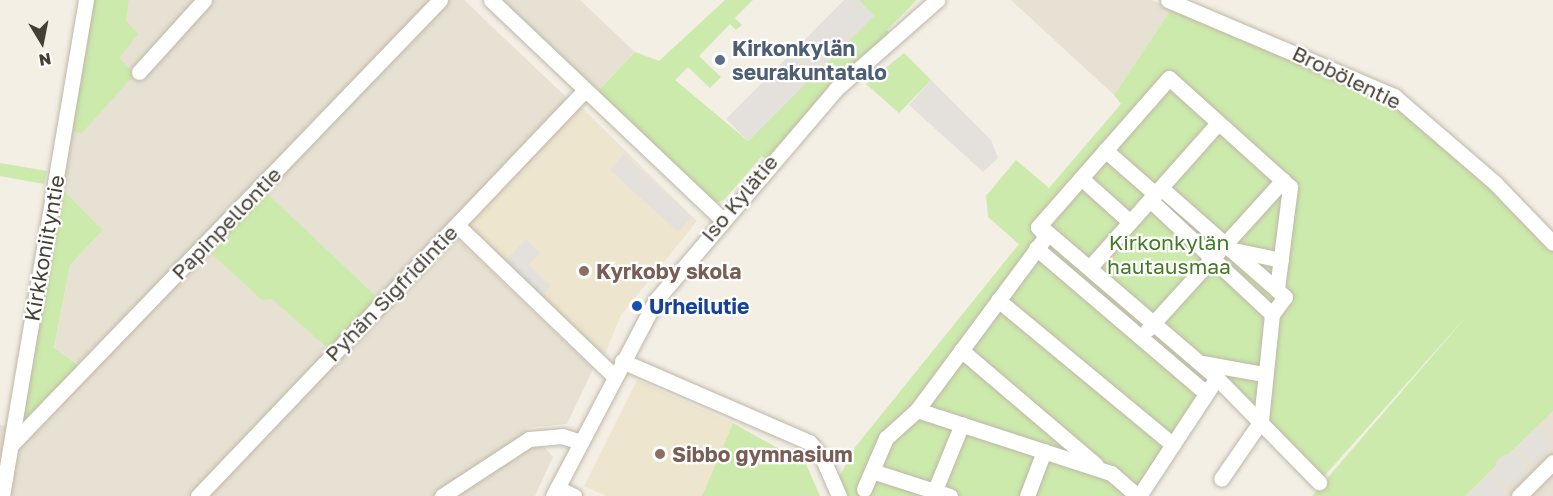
<!DOCTYPE html>
<html>
<head>
<meta charset="utf-8">
<style>
  body { margin:0 }
  #map { position:relative; width:1553px; height:496px; overflow:hidden; background:#f3efe5; font-family:"Golos Text",sans-serif }
  div>[style] { position:absolute }
  .residential>* { inset:0; background:#e7e1d3 }
  .education>* { inset:0; background:#ede5ce }
  .green>* { inset:0; background:#cceaac }
  .parking>* { inset:0; background:#e4e1dd }
  .round { border-radius:50% }
  .roads { filter:drop-shadow(0 0 2px #bfb7a7) drop-shadow(0 0 2px #bfb7a7) }
  .minor>* { height:15px; margin:-7.5px; padding:0 7.5px; transform-origin:7.5px; border-radius:7.5px; background:#fff }
  .dots>* { width:16px; height:16px; translate:-50% -50%; box-sizing:border-box; border:3px solid #fff; border-radius:50% }
  span { translate:-50% -50%; white-space:nowrap; text-align:center; line-height:1.15; -webkit-text-stroke:4.5px #fff; paint-order:stroke }
  .service-label { font-size:21px; color:#4e5e75; font-weight:700 }
  .left { translate:0 -50%; text-align:left }
  .street-label { font-size:21px; color:#463f34 }
  .park-label { font-size:21px; color:#437a25 }
  .education-label { font-size:21px; color:#785e54; font-weight:700 }
  .transit-label { font-size:21px; color:#164399; font-weight:700 }
  .north { position:absolute; left:12px; top:12px; width:60px; height:60px; -webkit-text-stroke:4px #fff; paint-order:stroke; rotate:170deg; font-size:16px; font-weight:700; line-height:24px; text-align:center; color:#463f34 }
  .north::after { content:''; display:block; margin:auto; width:21px; height:27px; background:#463f34; clip-path:polygon(50% 0,100% 100%,50% 72%,0 100%) }
</style>
</head>
<body>
<div id="map">
  <div class="residential">
    <div style="clip-path:polygon(129px 0,464px 0,564px 95px,565px 102px,446px 228px,593px 369px,567px 424px,526px 428px,553px 457px,535px 496px,0 496px,0 425px,14px 427px,80px 365px,54px 349px,70px 265px,103px 230px,60px 187px,69px 128px,118px 58px)"></div>
    <div style="clip-path:polygon(503px 0,580px 0,635px 52px,596px 93px)"></div>
    <div style="clip-path:polygon(1011px 0,1151px 0,1172px 8px,1114px 95px)"></div>
    <div style="clip-path:polygon(1553px 411px,1553px 496px,1465px 496px,1523px 440px)"></div>
  </div>
  <div class="education">
    <div style="clip-path:polygon(578px 104px,697px 221px,621px 315px,602px 361px,466px 226px)"></div>
    <div style="clip-path:polygon(637px 380px,733px 423px,702px 496px,606px 496px,584px 486px)"></div>
  </div>
  <div class="green">
    <div style="clip-path:polygon(93px 0,129px 0,126px 21px,138px 34px,119px 58px,135px 74px,81px 134px,69px 128px)"></div>
    <div style="clip-path:polygon(725px 0,753px 0,735px 18px,742px 25px,736px 30px,730px 24px,699px 56px,721px 77px,710px 88px,688px 67px,675px 80px,748px 141px,873px 16px,859px 0,917px 0,887px 30px,893px 36px,769px 162px,762px 156px,724px 200px,715px 203px,596px 93px,635px 52px,659px 61px)"></div>
    <div style="clip-path:polygon(1172px 8px,1368px 83px,1553px 243px,1553px 411px,1465px 496px,1312px 496px,1471px 311px,1319px 482px,1216px 381px,1144px 496px,844px 496px,838px 479px,856px 446px,1019px 244px,988px 217px,986px 196px,1016px 160px,1049px 188px,1121px 104px,1114px 95px)"></div>
    <div style="clip-path:polygon(904px 53px,931px 80px,899px 113px,866px 84px)"></div>
    <div style="clip-path:polygon(0 163px,47px 171px,44px 184px,0 176px)"></div>
    <div style="clip-path:polygon(60px 187px,103px 230px,70px 265px,54px 348px,80px 366px,17px 428px)"></div>
    <div style="clip-path:polygon(260px 187px,382px 302px,333px 353px,272px 299px,262px 300px,203px 246px)"></div>
    <div style="clip-path:polygon(733px 423px,806px 464px,820px 496px,702px 496px)"></div>
  </div>
  <div class="parking">
    <div style="clip-path:polygon(844px 0,859px 0,874px 16px,748px 141px,726px 119px)"></div>
    <div style="clip-path:polygon(931px 80px,991px 140px,998px 158px,983px 172px,909px 105px)"></div>
    <div style="clip-path:polygon(624px 154px,692px 217px,678px 232px,610px 170px)"></div>
    <div style="clip-path:polygon(526px 239px,540px 253px,529px 265px,551px 286px,540px 298px,504px 262px)"></div>
    <div style="clip-path:polygon(1538px 426px,1553px 445px,1533px 465px,1516px 447px)"></div>
    <div class="round" style="left:1495px;top:454px;width:30px;height:30px"></div>
    <div style="clip-path:polygon(1489px 473px,1506px 491px,1501px 496px,1468px 496px)"></div>
  </div>
  <div class="roads">
    <div class="minor">
      <div style="left:491px;top:0;width:318px;rotate:43.5deg"></div>
      <div style="left:1168px;top:0;width:246px;rotate:23deg"></div>
      <div style="left:1394px;top:96px;width:133px;rotate:40.7deg"></div>
      <div style="left:1495px;top:183px;width:83px;rotate:46deg"></div>
      <div style="left:139px;top:72px;width:97px;rotate:-47.9deg"></div>
      <div style="left:1105px;top:150px;width:67px;rotate:41.3deg"></div>
      <div style="left:1081px;top:178px;width:66px;rotate:41.9deg"></div>
      <div style="left:1161px;top:188px;width:165px;rotate:41.3deg"></div>
      <div style="left:1285px;top:297px;width:21px;rotate:127deg"></div>
      <div style="left:1272px;top:314px;width:108px;rotate:95.9deg"></div>
      <div style="left:1261px;top:421px;width:70px;rotate:124.6deg"></div>
      <div style="left:1150px;top:200px;width:167px;rotate:43.1deg"></div>
      <div style="left:457px;top:225px;width:218px;rotate:43.9deg"></div>
      <div style="left:1041px;top:227px;width:232px;rotate:40.6deg"></div>
      <div style="left:1217px;top:378px;width:146px;rotate:45.6deg"></div>
      <div style="left:1036px;top:248px;width:223px;rotate:40.5deg"></div>
      <div style="left:1234px;top:250px;width:48px;rotate:12deg"></div>
      <div style="left:1091px;top:266px;width:191px;rotate:-48.4deg"></div>
      <div style="left:998px;top:300px;width:227px;rotate:39.6deg"></div>
      <div style="left:1148px;top:329px;width:201px;rotate:-47.8deg"></div>
      <div style="left:961px;top:350px;width:177px;rotate:40.4deg"></div>
      <div style="left:622px;top:361px;width:204px;rotate:23.4deg"></div>
      <div style="left:809px;top:442px;width:20px;rotate:49deg"></div>
      <div style="left:822px;top:457px;width:43px;rotate:66.4deg"></div>
      <div style="left:1202px;top:363px;width:63px;rotate:10.1deg"></div>
      <div style="left:917px;top:410px;width:204px;rotate:18deg"></div>
      <div style="left:1111px;top:473px;width:35px;rotate:41deg"></div>
      <div style="left:11px;top:445px;width:618px;rotate:-46.05deg"></div>
      <div style="left:872px;top:471px;width:82px;rotate:17.8deg"></div>
      <div style="left:557px;top:488px;width:19px;rotate:25deg"></div>
      <div style="left:864px;top:489px;width:56px;rotate:-66.7deg"></div>
      <div style="left:886px;top:438px;width:42px;rotate:-42.1deg"></div>
      <div style="left:917px;top:410px;width:217px;rotate:-53.4deg"></div>
      <div style="left:1046px;top:236px;width:12px;rotate:-132deg"></div>
      <div style="left:1038px;top:227px;width:198px;rotate:-48.7deg"></div>
      <div style="left:1169px;top:78px;width:163px;rotate:42deg"></div>
      <div style="left:1290px;top:187px;width:103px;rotate:97.3deg"></div>
      <div style="left:935px;top:490px;width:71px;rotate:-67.8deg"></div>
      <div style="left:2px;top:496px;width:503px;rotate:-80.39deg"></div>
      <div style="left:198px;top:496px;width:561px;rotate:-46.37deg"></div>
      <div style="left:442px;top:496px;width:104px;rotate:-33.2deg"></div>
      <div style="left:529px;top:439px;width:33px;rotate:-5deg"></div>
      <div style="left:562px;top:436px;width:19px;rotate:18deg"></div>
      <div style="left:553px;top:496px;width:221px;rotate:-62.3deg"></div>
      <div style="left:656px;top:300px;width:277px;rotate:-49.5deg"></div>
      <div style="left:836px;top:89px;width:135px;rotate:-41.4deg"></div>
      <div style="left:1027px;top:496px;width:48px;rotate:-69.3deg"></div>
      <div style="left:1139px;top:496px;width:133px;rotate:-56.7deg"></div>
      <div style="left:1519px;top:496px;width:48px;rotate:-45deg"></div>
    </div>
  </div>
  <div class="dots">
    <div style="left:720px;top:60px;background:#5c6f8a"></div>
    <div style="left:584px;top:271px;background:#8d6e63"></div>
    <div style="left:637px;top:306px;background:#1a4fb4"></div>
    <div style="left:660px;top:454px;background:#8d6e63"></div>
  </div>
  <div class="service-label">
    <span class="left" style="left:732px;top:60px">Kirkonkylän<br>seurakuntatalo</span>
  </div>
  <div class="street-label">
    <span style="left:1347px;top:77px;rotate:26deg">Brobölentie</span>
    <span style="left:739px;top:198px;rotate:-50deg">Iso Kylätie</span>
    <span style="left:226px;top:223px;rotate:-46deg">Papinpellontie</span>
    <span style="left:44px;top:248px;rotate:-80deg">Kirkkoniityntie</span>
    <span style="left:391px;top:293px;rotate:-46deg">Pyhän Sigfridintie</span>
  </div>
  <div class="park-label">
    <span style="left:1169px;top:254px">Kirkonkylän<br>hautausmaa</span>
  </div>
  <div class="education-label">
    <span class="left" style="left:596px;top:271px">Kyrkoby skola</span>
    <span class="left" style="left:672px;top:454px">Sibbo gymnasium</span>
  </div>
  <div class="transit-label">
    <span class="left" style="left:649px;top:306px">Urheilutie</span>
  </div>
  <div class="north">N</div>
</div>
</body>
</html>
